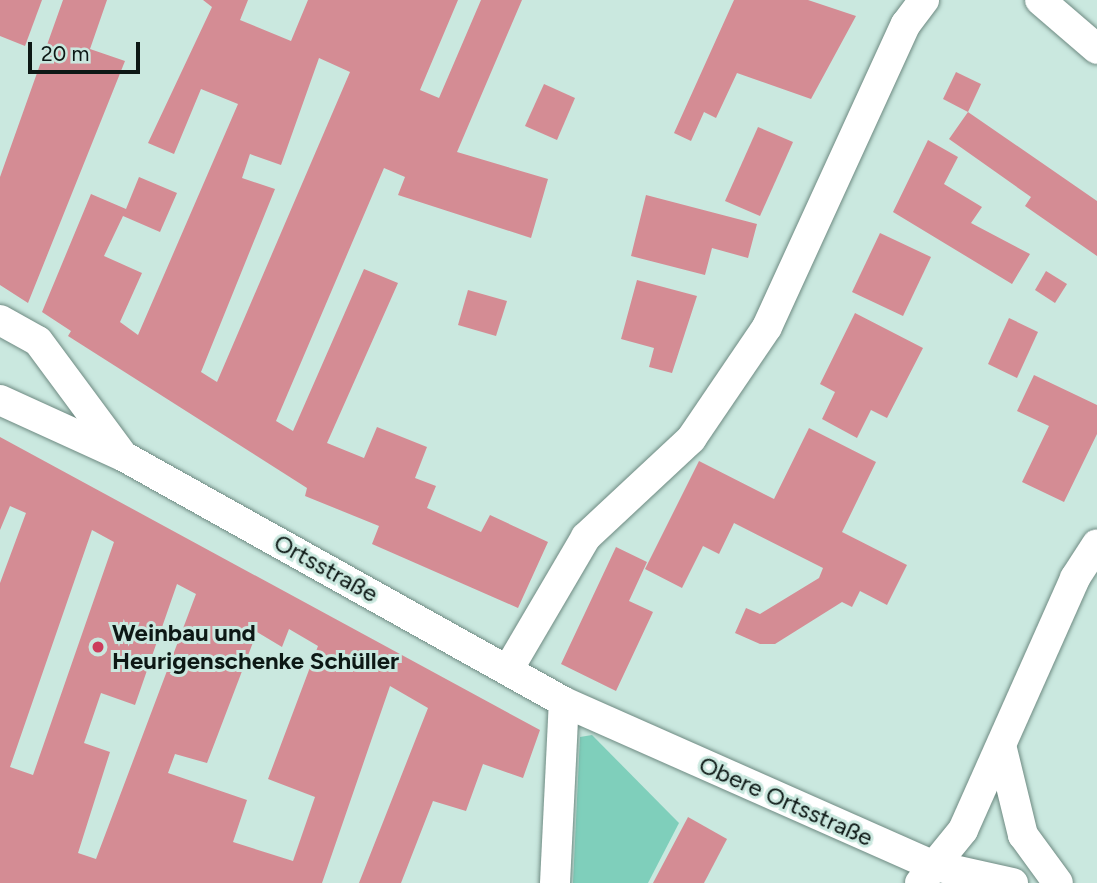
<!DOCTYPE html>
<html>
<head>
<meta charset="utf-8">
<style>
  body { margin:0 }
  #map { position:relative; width:1097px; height:883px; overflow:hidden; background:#cae8df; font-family:Figtree,sans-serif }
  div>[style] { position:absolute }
  .green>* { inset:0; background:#7fcfbb }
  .building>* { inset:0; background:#d48c94 }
  .roads { filter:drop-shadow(0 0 2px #6e8a82) drop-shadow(0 0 2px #6e8a82) }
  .minor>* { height:30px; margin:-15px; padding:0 15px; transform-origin:15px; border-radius:15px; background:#fff }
  .dots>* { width:19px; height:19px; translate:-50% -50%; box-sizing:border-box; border:4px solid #cae8df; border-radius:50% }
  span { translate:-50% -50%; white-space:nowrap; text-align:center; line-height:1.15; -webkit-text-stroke:6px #cae8df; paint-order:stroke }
  .street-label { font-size:24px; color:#0d1815 }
  .poi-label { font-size:24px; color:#0d1815; font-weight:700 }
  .left { translate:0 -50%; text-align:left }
  .scale { position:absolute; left:28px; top:42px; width:112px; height:32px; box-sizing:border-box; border:4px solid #0d1815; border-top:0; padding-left:9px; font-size:21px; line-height:24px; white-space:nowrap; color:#0d1815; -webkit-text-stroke:5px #cae8df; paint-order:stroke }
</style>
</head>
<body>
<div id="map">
  <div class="green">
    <div style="clip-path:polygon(592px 735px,679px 823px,648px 883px,573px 883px,580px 737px)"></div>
  </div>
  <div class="building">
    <div style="clip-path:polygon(0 0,42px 0,25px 46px,0 36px)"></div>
    <div style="clip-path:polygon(63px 0,107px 0,90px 49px,125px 61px,28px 303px,0 285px,0 177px)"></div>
    <div style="clip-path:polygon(evenodd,203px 0,248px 0,240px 20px,291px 41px,308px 0,458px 0,420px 90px,439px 98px,481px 0,522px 0,457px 152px,548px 179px,531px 238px,398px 195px,405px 177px,384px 168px,276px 421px,293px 431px,364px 269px,398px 283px,327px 443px,364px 458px,377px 427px,427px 447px,415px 478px,436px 486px,427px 508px,481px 532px,490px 515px,548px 542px,518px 608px,372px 544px,379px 526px,305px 496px,307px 488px,68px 336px,71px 331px,42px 312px,91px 194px,126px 209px,139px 177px,177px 193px,160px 232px,123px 216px,104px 256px,142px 273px,120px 322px,138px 335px,238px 104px,201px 89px,174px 154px,148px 143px,212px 7px,203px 0,319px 58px,350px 72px,217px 382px,201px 372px,275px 189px,242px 178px,250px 154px,281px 165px,319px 58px)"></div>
    <div style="clip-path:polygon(734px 0,808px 0,856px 16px,811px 99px,737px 73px,716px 118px,704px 112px,691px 141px,674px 133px)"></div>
    <div style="clip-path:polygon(956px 72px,981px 84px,968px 112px,943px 99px)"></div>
    <div style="clip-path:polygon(544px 84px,575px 98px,557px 140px,525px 126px)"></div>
    <div style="clip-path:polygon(968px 112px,1097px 201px,1097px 256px,1025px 206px,1031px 197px,949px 139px)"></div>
    <div style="clip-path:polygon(758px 127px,793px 142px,760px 216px,725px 201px)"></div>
    <div style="clip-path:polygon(928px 140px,958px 157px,944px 184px,982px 207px,971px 223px,1030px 254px,1012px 284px,893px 212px)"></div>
    <div style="clip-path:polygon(646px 195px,757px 224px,748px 258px,712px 248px,705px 275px,631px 256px)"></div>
    <div style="clip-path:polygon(880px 233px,931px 257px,903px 316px,852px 292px)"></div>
    <div style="clip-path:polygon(1046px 271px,1067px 284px,1055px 303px,1035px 290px)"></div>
    <div style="clip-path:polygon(637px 280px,697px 296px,672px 373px,649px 367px,654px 348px,621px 339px)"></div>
    <div style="clip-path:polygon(468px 290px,507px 301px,496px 336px,458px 325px)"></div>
    <div style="clip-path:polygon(855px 313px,923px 348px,887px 418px,871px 410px,857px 438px,822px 419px,835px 392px,820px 384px)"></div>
    <div style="clip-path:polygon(1009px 318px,1038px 332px,1017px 378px,988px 364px)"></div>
    <div style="clip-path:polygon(1034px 375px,1097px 405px,1097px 434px,1064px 502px,1022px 482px,1049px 426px,1017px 411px)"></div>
    <div style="clip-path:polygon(809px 428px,876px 462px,842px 532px,907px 565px,887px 605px,860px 591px,852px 607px,842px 602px,775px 644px,760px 644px,735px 633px,746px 608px,760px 614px,819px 578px,823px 568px,734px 523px,719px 554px,703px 546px,682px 588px,645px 569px,699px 461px,774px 499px)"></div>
    <div style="clip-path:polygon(evenodd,0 437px,540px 730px,523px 778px,483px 764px,466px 811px,433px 801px,401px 883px,359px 883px,428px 708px,390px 686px,322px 883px,0 883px,0 583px,26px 513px,10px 506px,0 530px,0 437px,92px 530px,114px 542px,33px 775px,10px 767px,92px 530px,0 437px,177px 584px,196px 594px,96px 859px,78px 853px,110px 752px,84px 743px,101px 693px,135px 705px,177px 584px,0 437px,289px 629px,318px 646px,268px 779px,315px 797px,293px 861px,233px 842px,247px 800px,168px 773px,175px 754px,207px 763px,257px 632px,282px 647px,289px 629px)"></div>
    <div style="clip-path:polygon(616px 547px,647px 562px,629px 601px,653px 612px,616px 691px,561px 664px)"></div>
    <div style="clip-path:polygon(688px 817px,727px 839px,704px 883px,653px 883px)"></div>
  </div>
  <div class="roads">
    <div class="minor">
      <div style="left:1040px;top:0;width:75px;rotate:40.7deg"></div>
      <div style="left:0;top:320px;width:43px;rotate:28.9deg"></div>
      <div style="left:38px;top:341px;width:139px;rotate:53.5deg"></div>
      <div style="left:0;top:400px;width:135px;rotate:24.5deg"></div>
      <div style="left:123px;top:456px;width:505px;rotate:29.15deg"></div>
      <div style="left:564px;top:702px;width:402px;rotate:23.9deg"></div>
      <div style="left:931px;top:865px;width:84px;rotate:12.4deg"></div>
      <div style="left:508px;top:670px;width:154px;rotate:-59.6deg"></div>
      <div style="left:586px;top:537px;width:144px;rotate:-43deg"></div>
      <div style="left:691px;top:439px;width:135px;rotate:-55.8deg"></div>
      <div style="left:767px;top:327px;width:333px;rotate:-65.4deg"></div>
      <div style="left:906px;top:24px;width:30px;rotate:-53deg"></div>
      <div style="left:1002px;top:749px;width:89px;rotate:76.3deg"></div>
      <div style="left:1023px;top:835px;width:59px;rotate:53.9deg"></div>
      <div style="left:555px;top:883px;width:181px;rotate:-87.2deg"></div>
      <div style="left:920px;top:883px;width:68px;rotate:-50.9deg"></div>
      <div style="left:963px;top:830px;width:276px;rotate:-66deg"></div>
      <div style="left:1075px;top:578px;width:40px;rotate:-57.1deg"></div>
    </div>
  </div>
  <div class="dots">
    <div style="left:98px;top:647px;background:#cc3d5c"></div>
  </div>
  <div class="street-label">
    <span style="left:326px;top:568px;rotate:29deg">Ortsstraße</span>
    <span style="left:786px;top:801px;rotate:24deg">Obere Ortsstraße</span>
  </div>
  <div class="poi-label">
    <span class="left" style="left:112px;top:647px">Weinbau und<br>Heurigenschenke Schüller</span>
  </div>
  <div class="scale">20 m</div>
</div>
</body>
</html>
